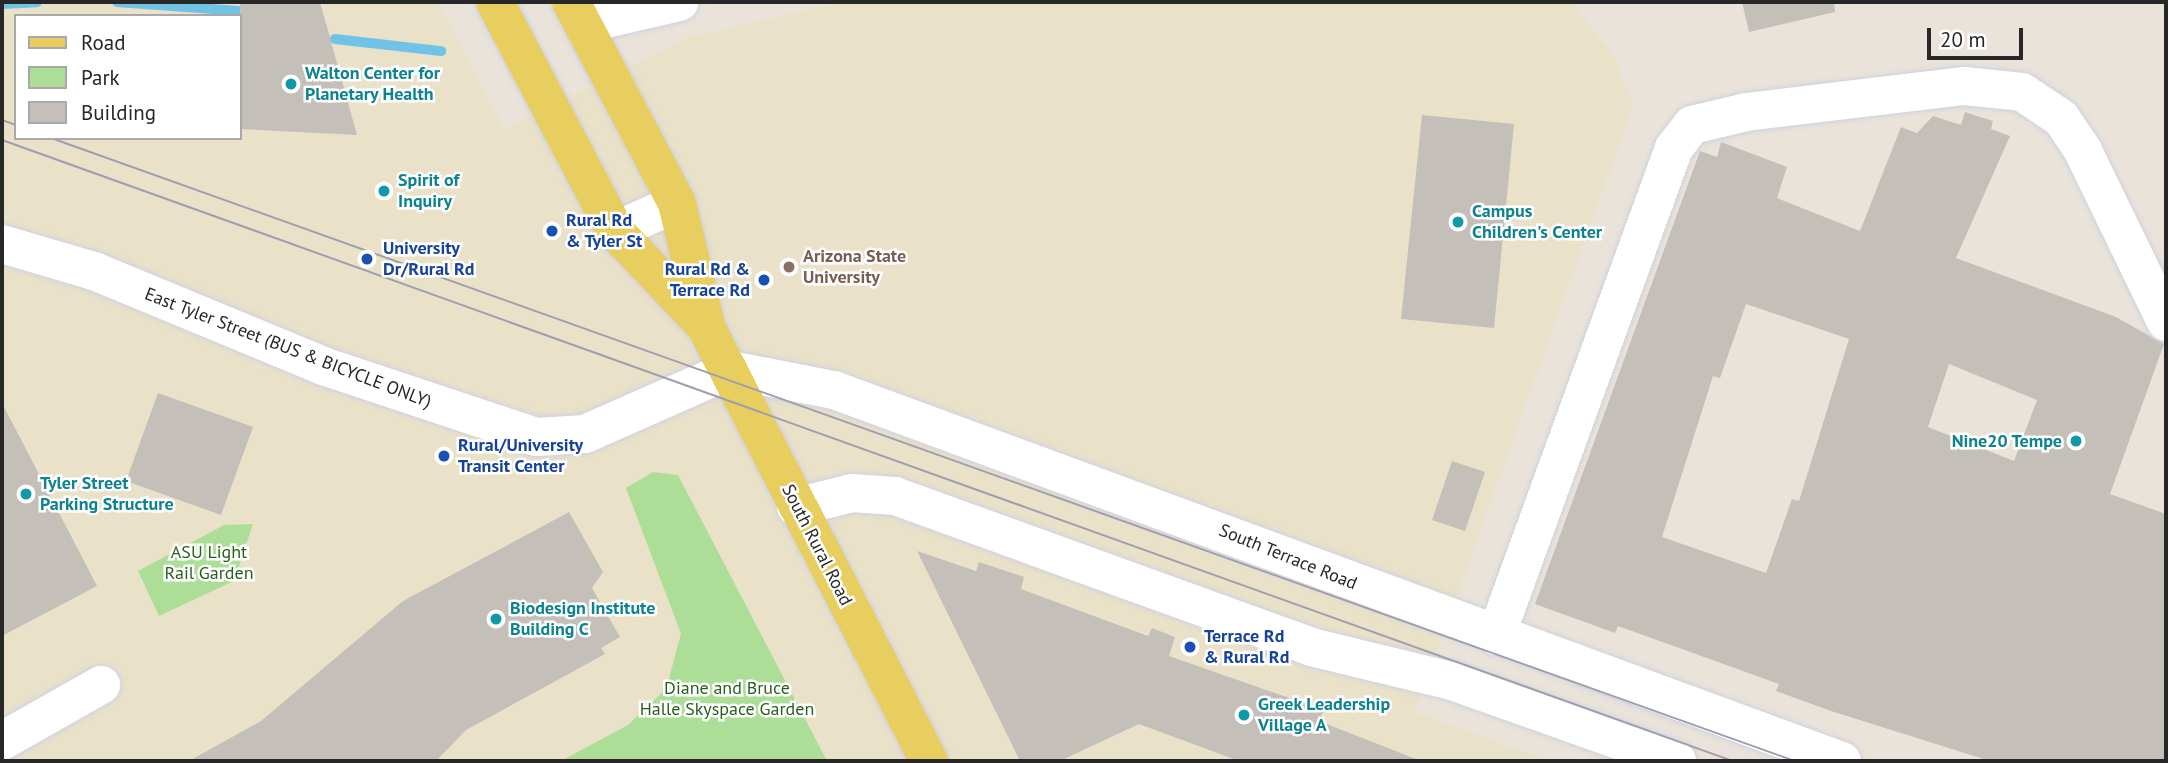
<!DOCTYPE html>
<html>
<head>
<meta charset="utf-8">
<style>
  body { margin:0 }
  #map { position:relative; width:2168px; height:763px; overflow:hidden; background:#e9e3d9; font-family:"PT Sans",sans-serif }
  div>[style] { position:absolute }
  .education>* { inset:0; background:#eae1c9 }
  .green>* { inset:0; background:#adde98 }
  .stream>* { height:10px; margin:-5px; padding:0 5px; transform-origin:5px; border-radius:5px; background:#70c2e7 }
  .building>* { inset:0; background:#c4c0b9 }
  .roads { filter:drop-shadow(0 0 2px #cfd1e0) drop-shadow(0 0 2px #cfd1e0) }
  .minor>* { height:38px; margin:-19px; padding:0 19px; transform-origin:19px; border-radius:19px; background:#fff }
  .major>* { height:38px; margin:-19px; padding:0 19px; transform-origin:19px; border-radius:19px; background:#e8ce5f }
  .tram>* { height:2px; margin:-1px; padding:0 1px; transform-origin:1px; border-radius:1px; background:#9d9fb1 }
  .dots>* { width:19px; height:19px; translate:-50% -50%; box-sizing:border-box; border:4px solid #fff; border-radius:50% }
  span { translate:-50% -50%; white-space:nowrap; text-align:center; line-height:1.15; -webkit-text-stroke:5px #fff; paint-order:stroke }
  .culture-label { font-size:18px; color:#0d838f; font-weight:700 }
  .left { translate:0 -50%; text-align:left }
  .right { translate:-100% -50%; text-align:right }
  .transit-label { font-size:18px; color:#164399; font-weight:700 }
  .education-label { font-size:18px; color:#785e54; font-weight:700 }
  .street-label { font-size:18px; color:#272727 }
  .park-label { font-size:18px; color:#285f1d }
  .frame { position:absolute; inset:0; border:4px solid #272727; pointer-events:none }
  .legend { position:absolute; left:14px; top:14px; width:228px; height:126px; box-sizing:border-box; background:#fff; border:2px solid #a9a9a9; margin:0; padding:9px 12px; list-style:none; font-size:21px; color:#272727 }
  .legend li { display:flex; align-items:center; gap:14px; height:35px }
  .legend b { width:35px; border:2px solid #a9a9a9 }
  .scale { position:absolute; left:1927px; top:28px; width:96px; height:32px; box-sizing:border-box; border:4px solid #272727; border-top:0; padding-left:9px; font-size:21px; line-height:24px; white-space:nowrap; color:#272727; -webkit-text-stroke:5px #fff; paint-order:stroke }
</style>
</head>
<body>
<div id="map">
  <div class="education">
    <div style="clip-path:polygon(evenodd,2px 2px,438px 2px,504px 129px,693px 36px,845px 2px,1571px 2px,1615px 58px,1633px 106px,1415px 712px,1550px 761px,2px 761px,2px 2px,16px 16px,240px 16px,240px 138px,16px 138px,16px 16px)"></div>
  </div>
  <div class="green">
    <div style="clip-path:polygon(653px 472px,678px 475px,827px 761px,561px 761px,628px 725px,666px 689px,681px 634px,626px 488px)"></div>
    <div style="clip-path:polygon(253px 524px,234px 581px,159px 616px,138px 571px,224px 525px)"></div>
  </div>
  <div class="stream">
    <div style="left:117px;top:2px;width:135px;rotate:4.2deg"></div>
    <div style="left:2px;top:4px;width:35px;rotate:-3deg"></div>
    <div style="left:335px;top:39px;width:107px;rotate:6.5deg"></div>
  </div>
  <div class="building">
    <div style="clip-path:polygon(240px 2px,320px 2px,357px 135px,240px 129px)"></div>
    <div style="clip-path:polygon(1742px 2px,1834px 2px,1835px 12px,1749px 32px)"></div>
    <div style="clip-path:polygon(evenodd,1965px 112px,1993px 121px,1991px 129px,2010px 136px,1956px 258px,2116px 317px,2164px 344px,2110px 494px,2166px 514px,2166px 761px,1990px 761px,1831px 711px,1776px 691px,1779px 684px,1618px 626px,1615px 633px,1535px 604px,1700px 151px,1717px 157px,1721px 142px,1787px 167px,1777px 198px,1860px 231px,1901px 127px,1917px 133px,1933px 116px,1961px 125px,1965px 112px,1746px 304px,1849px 339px,1799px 501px,1792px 499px,1766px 573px,1662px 537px,1713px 376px,1720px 378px,1746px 304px,1965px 112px,1949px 364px,2037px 400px,2014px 461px,1928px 427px,1949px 364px)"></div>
    <div style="clip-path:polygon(1422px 115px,1514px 124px,1494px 328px,1401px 319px)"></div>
    <div style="clip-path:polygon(158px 393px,253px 427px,221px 515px,126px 481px)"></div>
    <div style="clip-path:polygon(2px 403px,97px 586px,2px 636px)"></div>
    <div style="clip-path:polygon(1452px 461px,1485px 472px,1465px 531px,1432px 520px)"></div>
    <div style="clip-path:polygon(569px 512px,603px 572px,592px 588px,620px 637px,601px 648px,605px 654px,466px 730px,436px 761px,189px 761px,261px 721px,403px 601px)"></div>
    <div style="clip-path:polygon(917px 551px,976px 571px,979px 562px,1024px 577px,1021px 589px,1148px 636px,1152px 628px,1175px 637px,1169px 656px,1324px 710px,1319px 721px,1421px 761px,1239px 761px,1139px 724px,1060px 761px,1020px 761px)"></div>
  </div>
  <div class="roads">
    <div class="minor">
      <div style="left:584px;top:24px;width:98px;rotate:-13deg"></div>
      <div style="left:615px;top:231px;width:68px;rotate:-24.3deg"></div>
      <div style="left:2px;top:244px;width:96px;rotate:16.4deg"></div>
      <div style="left:94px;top:271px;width:248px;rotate:22.5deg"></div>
      <div style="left:323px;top:366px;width:225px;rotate:18.4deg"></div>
      <div style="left:537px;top:437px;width:48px;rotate:-3.6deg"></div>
      <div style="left:585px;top:434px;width:158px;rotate:-23.8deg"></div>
      <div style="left:730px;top:370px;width:106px;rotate:10.9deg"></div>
      <div style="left:834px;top:390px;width:1074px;rotate:20.21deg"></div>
      <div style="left:796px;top:507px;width:58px;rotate:-14deg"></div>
      <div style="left:852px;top:493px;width:43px;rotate:4deg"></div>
      <div style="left:895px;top:496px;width:443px;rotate:19.9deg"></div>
      <div style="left:1311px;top:647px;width:145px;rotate:13.6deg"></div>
      <div style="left:1452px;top:681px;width:239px;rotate:19.6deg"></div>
      <div style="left:1496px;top:636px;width:519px;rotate:-69.96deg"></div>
      <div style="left:1674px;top:148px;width:29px;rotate:-52deg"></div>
      <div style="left:1692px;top:125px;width:56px;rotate:-13.5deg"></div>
      <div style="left:1746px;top:112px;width:220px;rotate:-6.8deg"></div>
      <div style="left:1964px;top:86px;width:58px;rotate:5.9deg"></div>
      <div style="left:2022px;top:92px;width:47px;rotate:33.7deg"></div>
      <div style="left:2061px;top:118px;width:40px;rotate:56deg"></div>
      <div style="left:2083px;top:151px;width:190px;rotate:64.1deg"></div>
      <div style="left:2px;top:741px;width:114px;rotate:-29.5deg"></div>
    </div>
    <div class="major">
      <div style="left:495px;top:2px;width:259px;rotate:62.3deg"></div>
      <div style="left:615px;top:231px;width:132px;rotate:46.5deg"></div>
      <div style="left:706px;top:327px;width:488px;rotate:62.8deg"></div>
      <div style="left:571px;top:2px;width:227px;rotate:62.2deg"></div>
      <div style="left:677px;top:203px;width:125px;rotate:76.6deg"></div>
    </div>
  </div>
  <div class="tram">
    <div style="left:2px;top:120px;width:15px;rotate:20deg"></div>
    <div style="left:51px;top:138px;width:1852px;rotate:19.66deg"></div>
    <div style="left:2px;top:140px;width:1839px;rotate:19.74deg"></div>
  </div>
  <div class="dots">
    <div style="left:291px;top:84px;background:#0f9aa8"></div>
    <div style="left:384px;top:191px;background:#0f9aa8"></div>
    <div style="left:1458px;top:222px;background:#0f9aa8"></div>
    <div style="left:552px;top:231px;background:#1a4fb4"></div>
    <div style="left:367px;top:259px;background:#1a4fb4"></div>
    <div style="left:789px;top:267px;background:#8d6e63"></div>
    <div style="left:764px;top:280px;background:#1a4fb4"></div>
    <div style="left:2076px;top:441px;background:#0f9aa8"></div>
    <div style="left:444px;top:456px;background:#1a4fb4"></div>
    <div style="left:26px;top:494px;background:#0f9aa8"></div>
    <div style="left:496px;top:619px;background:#0f9aa8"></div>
    <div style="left:1190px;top:647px;background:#1a4fb4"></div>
    <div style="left:1244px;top:715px;background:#0f9aa8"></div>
  </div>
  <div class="culture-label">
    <span class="left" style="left:305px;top:84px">Walton Center for<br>Planetary Health</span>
    <span class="left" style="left:398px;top:191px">Spirit of<br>Inquiry</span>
    <span class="left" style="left:1472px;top:222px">Campus<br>Children's Center</span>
    <span class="right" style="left:2062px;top:441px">Nine20 Tempe</span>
    <span class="left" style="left:40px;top:494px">Tyler Street<br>Parking Structure</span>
    <span class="left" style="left:510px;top:619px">Biodesign Institute<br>Building C</span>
    <span class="left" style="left:1258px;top:715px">Greek Leadership<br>Village A</span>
  </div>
  <div class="transit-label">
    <span class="left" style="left:566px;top:231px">Rural Rd<br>&amp; Tyler St</span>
    <span class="left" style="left:383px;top:259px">University<br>Dr/Rural Rd</span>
    <span class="right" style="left:750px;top:280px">Rural Rd &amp;<br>Terrace Rd</span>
    <span class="left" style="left:458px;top:456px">Rural/University<br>Transit Center</span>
    <span class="left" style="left:1204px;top:647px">Terrace Rd<br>&amp; Rural Rd</span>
  </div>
  <div class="education-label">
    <span class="left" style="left:803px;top:267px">Arizona State<br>University</span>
  </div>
  <div class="street-label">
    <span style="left:288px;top:348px;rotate:21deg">East Tyler Street (BUS &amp; BICYCLE ONLY)</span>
    <span style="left:817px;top:545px;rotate:63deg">South Rural Road</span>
    <span style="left:1288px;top:557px;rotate:22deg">South Terrace Road</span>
  </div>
  <div class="park-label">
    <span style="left:209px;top:563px">ASU Light<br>Rail Garden</span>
    <span style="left:727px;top:699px">Diane and Bruce<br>Halle Skyspace Garden</span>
  </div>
  <div class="frame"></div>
  <ul class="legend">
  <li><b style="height:9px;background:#e8ce5f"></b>Road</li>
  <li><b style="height:19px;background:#adde98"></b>Park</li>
  <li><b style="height:19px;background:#c4c0b9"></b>Building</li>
  </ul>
  <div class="scale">20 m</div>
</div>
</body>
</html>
